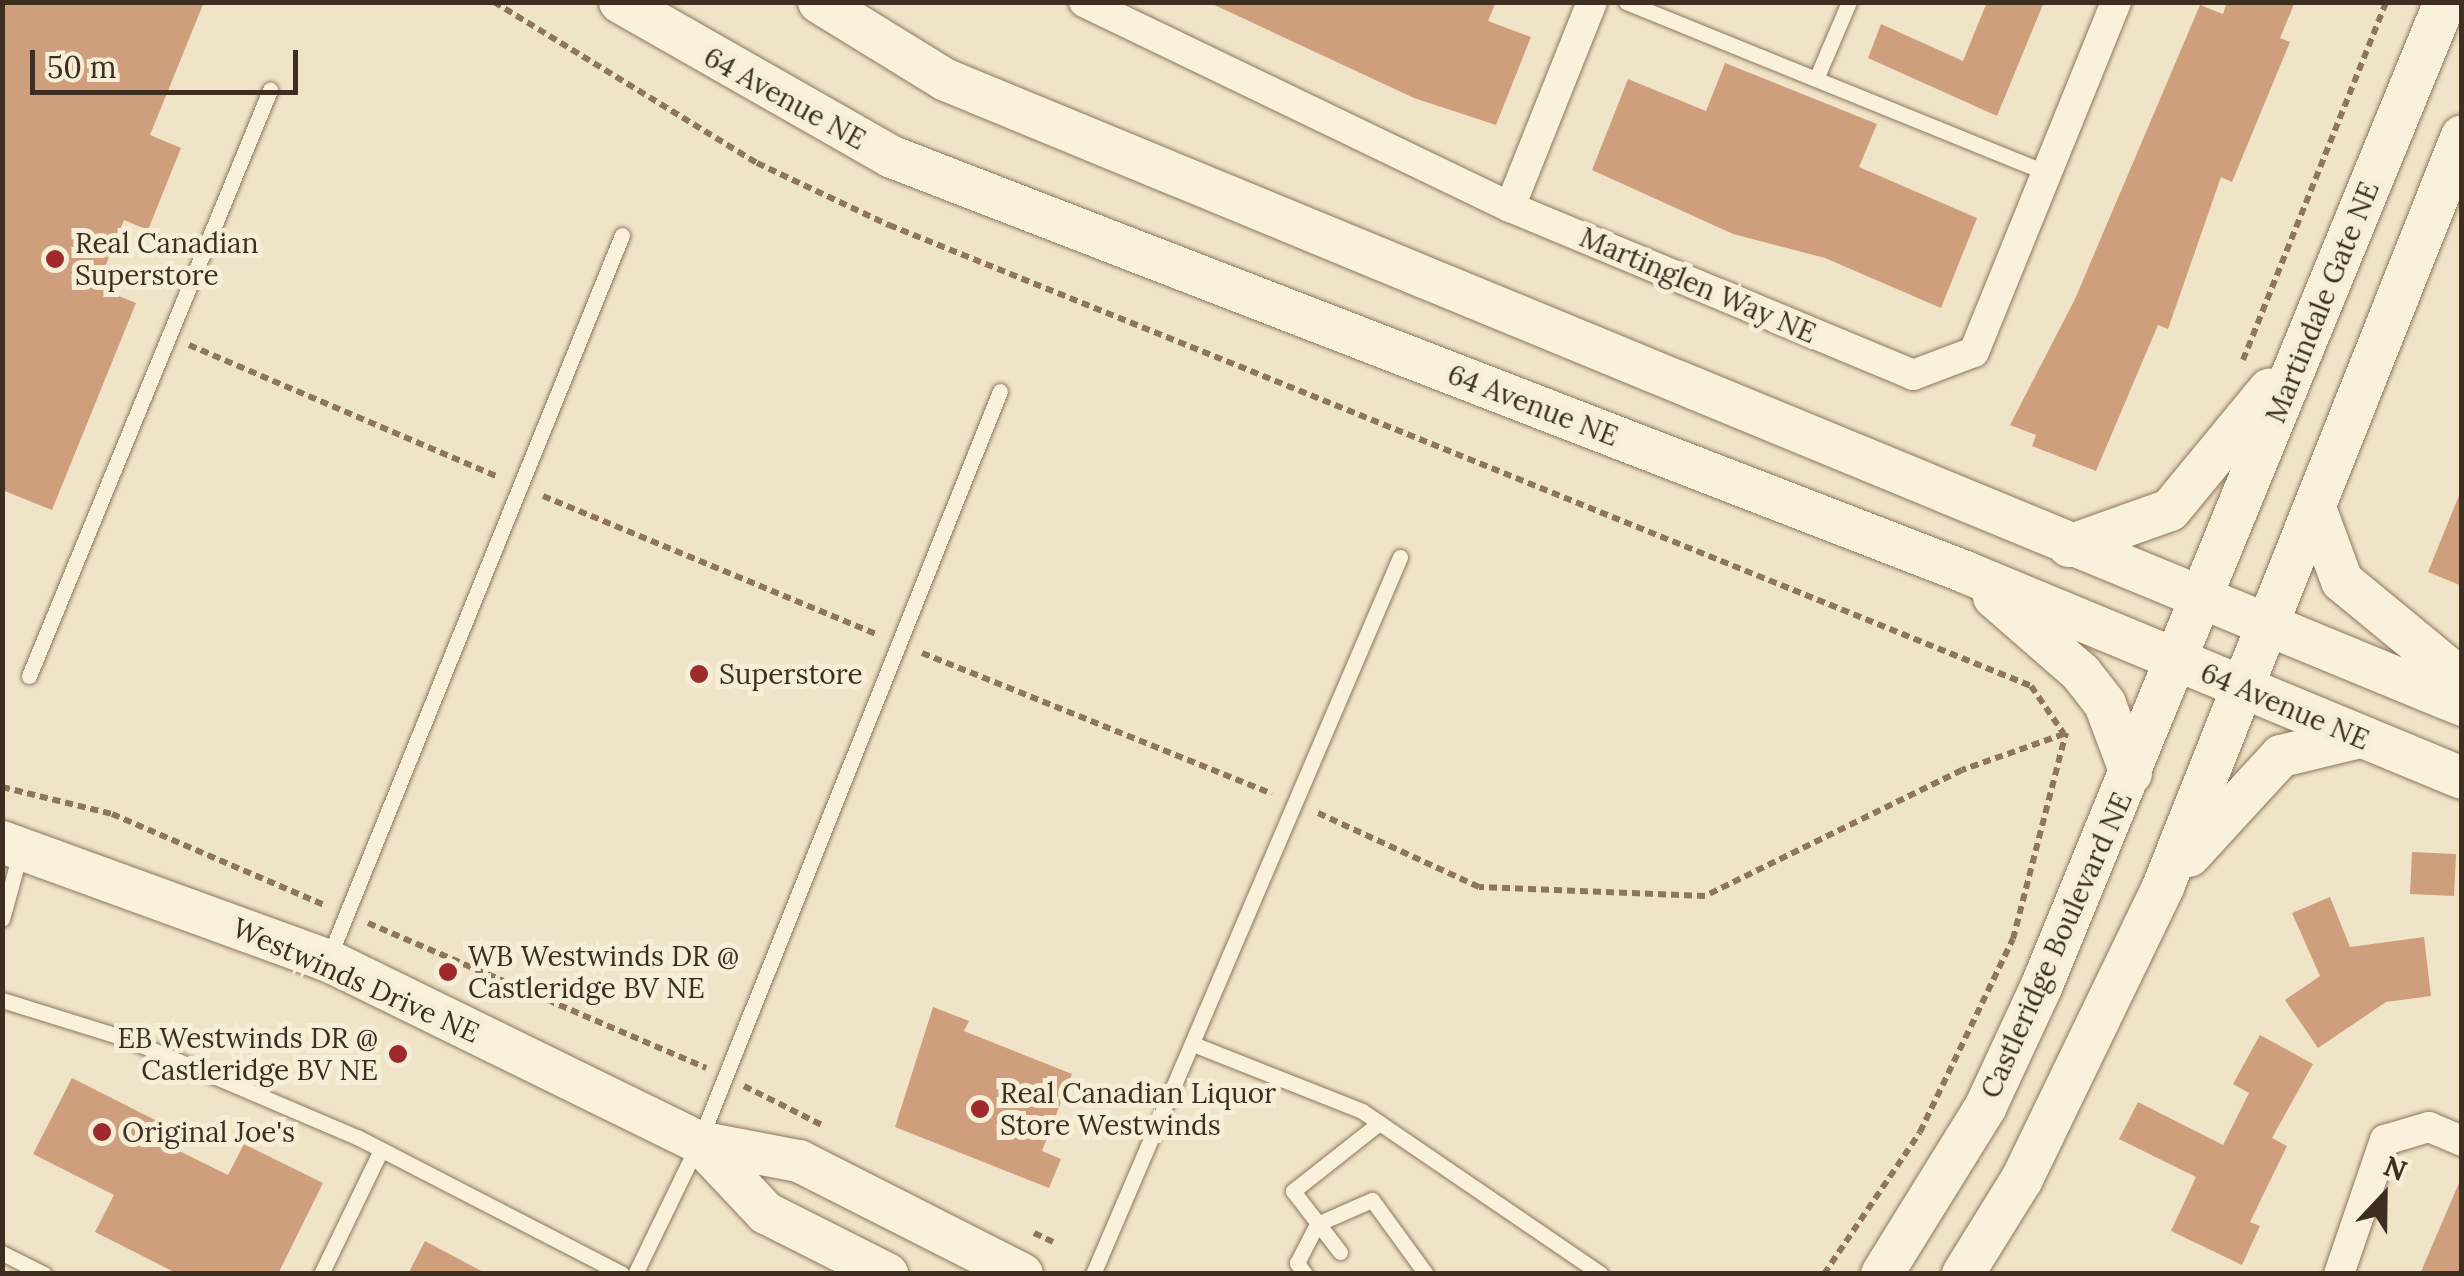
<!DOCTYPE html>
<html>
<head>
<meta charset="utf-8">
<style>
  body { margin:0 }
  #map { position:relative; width:2464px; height:1276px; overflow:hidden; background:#f0e4c8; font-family:Lora,serif }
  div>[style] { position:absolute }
  .building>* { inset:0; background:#cf9f7d }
  .path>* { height:6px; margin-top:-3px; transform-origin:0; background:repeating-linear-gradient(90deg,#8d765c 0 8px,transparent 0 13px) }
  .roads { filter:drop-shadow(0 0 2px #8d765c) drop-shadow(0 0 2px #8d765c) }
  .lane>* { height:15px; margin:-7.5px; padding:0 7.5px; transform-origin:7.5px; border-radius:7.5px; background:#faf1dc }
  .street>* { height:30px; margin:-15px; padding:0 15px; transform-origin:15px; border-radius:15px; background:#faf1dc }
  .secondary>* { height:42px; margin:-21px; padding:0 21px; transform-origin:21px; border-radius:21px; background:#faf1dc }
  .dots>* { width:28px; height:28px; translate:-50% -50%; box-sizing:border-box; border:5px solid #f7eed8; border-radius:50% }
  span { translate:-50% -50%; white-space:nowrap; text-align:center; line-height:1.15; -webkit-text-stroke:10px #f7eed8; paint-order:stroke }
  .street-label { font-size:28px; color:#3d2e20 }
  .poi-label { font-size:28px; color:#3d2e20 }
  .left { translate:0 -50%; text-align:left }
  .right { translate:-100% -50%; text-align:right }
  .frame { position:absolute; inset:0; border:5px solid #3d2e20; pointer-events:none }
  .north { position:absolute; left:2334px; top:1146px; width:100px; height:100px; -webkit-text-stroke:8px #f7eed8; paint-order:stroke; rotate:22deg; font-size:28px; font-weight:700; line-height:40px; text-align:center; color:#3d2e20 }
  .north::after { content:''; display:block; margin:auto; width:35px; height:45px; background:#3d2e20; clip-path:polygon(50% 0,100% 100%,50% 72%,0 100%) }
  .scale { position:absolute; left:30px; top:50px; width:268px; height:45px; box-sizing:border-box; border:5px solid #3d2e20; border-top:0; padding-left:12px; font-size:30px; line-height:35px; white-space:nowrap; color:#3d2e20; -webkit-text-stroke:8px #f7eed8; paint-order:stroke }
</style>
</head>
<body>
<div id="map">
  <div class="building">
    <div style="clip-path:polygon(2px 2px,204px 2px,150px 135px,181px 148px,148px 230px,124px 220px,97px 287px,136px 303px,52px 510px,2px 490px)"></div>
    <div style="clip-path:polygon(1208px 2px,1496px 2px,1488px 21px,1531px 37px,1496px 125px,1414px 98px)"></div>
    <div style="clip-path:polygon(1987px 2px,2044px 2px,1997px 116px,1868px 58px,1881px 24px,1963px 61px)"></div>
    <div style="clip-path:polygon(2227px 2px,2295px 2px,2280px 38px,2290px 42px,2232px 182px,2221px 177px,2168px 329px,2158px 325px,2096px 471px,2032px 446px,2036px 435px,2010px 425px,2075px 299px,2200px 5px,2223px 14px)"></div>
    <div style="clip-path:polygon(1725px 63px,1877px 124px,1859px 167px,1977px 218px,1941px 308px,1825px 258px,1733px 234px,1592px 170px,1628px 79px,1706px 111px)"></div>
    <div style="clip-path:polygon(2460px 493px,2462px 493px,2462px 586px,2428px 572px)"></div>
    <div style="clip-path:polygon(2412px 852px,2456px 854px,2454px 896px,2410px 894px)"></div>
    <div style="clip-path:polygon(2330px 897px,2350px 947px,2424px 937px,2431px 996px,2386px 1002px,2318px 1048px,2285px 1000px,2320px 976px,2292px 913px)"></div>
    <div style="clip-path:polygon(933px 1007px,969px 1021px,964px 1031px,1072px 1074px,1042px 1151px,1061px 1159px,1049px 1188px,895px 1127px)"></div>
    <div style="clip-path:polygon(2260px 1035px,2313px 1064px,2272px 1138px,2287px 1146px,2250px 1222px,2260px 1226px,2242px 1265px,2171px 1231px,2196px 1177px,2119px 1139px,2138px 1102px,2223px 1145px,2249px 1093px,2233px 1084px)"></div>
    <div style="clip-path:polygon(72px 1078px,175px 1130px,167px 1145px,228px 1175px,244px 1144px,323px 1183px,278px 1274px,178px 1274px,95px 1232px,114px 1195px,33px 1154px)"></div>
    <div style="clip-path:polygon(2462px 1176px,2462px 1274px,2420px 1274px)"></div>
    <div style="clip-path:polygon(425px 1241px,487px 1274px,408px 1274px)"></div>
  </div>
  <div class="path">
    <div style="left:494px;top:2px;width:308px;rotate:31.5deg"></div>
    <div style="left:757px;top:163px;width:146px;rotate:25.2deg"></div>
    <div style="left:889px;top:225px;width:1232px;rotate:21.98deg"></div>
    <div style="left:2031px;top:686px;width:58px;rotate:55.5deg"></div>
    <div style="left:2064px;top:734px;width:108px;rotate:160.6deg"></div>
    <div style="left:1962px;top:770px;width:286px;rotate:153.9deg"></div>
    <div style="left:1705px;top:896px;width:226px;rotate:-177.7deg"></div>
    <div style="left:1479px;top:887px;width:179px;rotate:-155.3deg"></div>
    <div style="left:189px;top:345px;width:337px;rotate:23.1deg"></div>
    <div style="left:2243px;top:360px;width:386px;rotate:-68.2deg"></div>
    <div style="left:543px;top:496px;width:363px;rotate:22.5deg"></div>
    <div style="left:922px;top:653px;width:377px;rotate:21.9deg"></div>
    <div style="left:2px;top:787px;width:113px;rotate:13.8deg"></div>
    <div style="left:112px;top:814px;width:231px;rotate:23.2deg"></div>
    <div style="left:368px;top:923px;width:368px;rotate:23.2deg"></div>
    <div style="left:744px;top:1086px;width:87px;rotate:26.6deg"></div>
    <div style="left:1034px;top:1233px;width:21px;rotate:25deg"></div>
    <div style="left:1824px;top:1274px;width:171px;rotate:-55.9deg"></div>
    <div style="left:1920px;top:1132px;width:214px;rotate:-64.3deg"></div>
    <div style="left:2013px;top:939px;width:213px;rotate:-75.6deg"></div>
  </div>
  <div class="roads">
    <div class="lane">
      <div style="left:1626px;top:2px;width:454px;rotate:22.1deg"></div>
      <div style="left:1816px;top:79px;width:84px;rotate:-66.8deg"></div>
      <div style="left:29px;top:676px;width:634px;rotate:-67.64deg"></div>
      <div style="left:2px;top:919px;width:72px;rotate:-74.6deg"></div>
      <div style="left:329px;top:957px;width:779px;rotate:-67.91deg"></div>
      <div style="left:2px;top:1000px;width:131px;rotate:17.3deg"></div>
      <div style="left:127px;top:1039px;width:250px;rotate:23.1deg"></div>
      <div style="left:357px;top:1137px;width:298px;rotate:27.3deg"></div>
      <div style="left:1198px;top:1046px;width:176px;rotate:21.6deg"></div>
      <div style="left:1362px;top:1111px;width:289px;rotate:34.3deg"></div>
      <div style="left:1340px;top:1252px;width:77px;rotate:-127.6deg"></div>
      <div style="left:1293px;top:1191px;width:110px;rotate:-38.3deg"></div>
      <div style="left:2px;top:1253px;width:47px;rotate:26.6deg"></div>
      <div style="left:321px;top:1274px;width:138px;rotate:-64.2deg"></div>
      <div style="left:635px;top:1274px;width:147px;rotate:-64.1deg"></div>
      <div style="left:699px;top:1142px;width:809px;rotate:-68.16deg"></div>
      <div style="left:1093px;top:1274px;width:780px;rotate:-66.82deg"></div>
      <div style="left:1305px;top:1274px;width:14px;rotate:-126deg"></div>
      <div style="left:1297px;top:1263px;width:44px;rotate:-62.9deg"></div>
      <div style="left:1317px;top:1224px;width:60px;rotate:-23.6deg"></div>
      <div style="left:1372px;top:1200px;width:92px;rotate:53.9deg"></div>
    </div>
    <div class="street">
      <div style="left:1084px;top:2px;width:473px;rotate:25.7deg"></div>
      <div style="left:1510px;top:207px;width:437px;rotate:22.6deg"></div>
      <div style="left:1913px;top:375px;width:65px;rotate:-20.7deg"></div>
      <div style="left:1974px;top:352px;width:378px;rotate:-67.9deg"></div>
      <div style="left:1510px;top:207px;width:221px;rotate:-68.2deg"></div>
      <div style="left:2339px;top:1274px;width:142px;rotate:-71.1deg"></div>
      <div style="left:2385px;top:1140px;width:46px;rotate:-16.5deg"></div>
      <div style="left:2429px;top:1127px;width:36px;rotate:23deg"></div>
    </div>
    <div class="secondary">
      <div style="left:620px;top:2px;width:313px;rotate:29.7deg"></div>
      <div style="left:892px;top:157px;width:1150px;rotate:21.14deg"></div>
      <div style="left:1965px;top:572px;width:538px;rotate:22.51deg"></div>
      <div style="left:819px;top:2px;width:149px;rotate:31.6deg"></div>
      <div style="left:946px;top:80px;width:1640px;rotate:22.4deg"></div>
      <div style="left:2315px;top:508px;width:78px;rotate:69.7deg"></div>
      <div style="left:2342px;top:581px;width:156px;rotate:39.5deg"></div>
      <div style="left:2069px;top:546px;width:107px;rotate:-19.6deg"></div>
      <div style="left:2170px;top:510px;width:156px;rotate:-50.5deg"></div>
      <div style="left:1994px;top:597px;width:116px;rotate:41.1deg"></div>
      <div style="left:2081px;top:673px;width:39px;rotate:52deg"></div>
      <div style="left:2105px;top:704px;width:74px;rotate:69.4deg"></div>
      <div style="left:2px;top:842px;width:346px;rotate:20deg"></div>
      <div style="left:327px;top:960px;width:414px;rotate:26.1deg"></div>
      <div style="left:699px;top:1142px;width:102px;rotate:10.8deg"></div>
      <div style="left:799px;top:1161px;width:250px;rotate:26.9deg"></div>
      <div style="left:2189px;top:856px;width:136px;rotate:-47.4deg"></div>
      <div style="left:2281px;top:756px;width:81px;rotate:-13.5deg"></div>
      <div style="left:699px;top:1142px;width:98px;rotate:46.7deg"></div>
      <div style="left:766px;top:1213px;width:136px;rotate:26.8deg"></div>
      <div style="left:1882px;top:1274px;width:195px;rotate:-58.2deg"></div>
      <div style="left:1985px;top:1108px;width:136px;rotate:-65.1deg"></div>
      <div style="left:2042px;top:985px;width:1062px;rotate:-67.71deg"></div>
      <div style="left:1963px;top:1274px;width:112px;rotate:-58.2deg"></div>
      <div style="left:2022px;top:1179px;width:324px;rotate:-64.2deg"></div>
      <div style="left:2163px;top:887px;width:808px;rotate:-68.29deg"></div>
    </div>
  </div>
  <div class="dots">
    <div style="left:55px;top:259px;background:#9e2a2b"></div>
    <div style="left:699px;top:674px;background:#9e2a2b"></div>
    <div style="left:448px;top:972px;background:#9e2a2b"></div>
    <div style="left:398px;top:1054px;background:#9e2a2b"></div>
    <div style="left:980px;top:1109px;background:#9e2a2b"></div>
    <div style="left:102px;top:1132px;background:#9e2a2b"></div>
  </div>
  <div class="street-label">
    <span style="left:785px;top:98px;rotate:29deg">64 Avenue NE</span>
    <span style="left:1698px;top:285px;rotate:23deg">Martinglen Way NE</span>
    <span style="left:2322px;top:302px;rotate:-68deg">Martindale Gate NE</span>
    <span style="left:1533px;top:405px;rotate:21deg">64 Avenue NE</span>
    <span style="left:2285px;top:706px;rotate:23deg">64 Avenue NE</span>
    <span style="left:2056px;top:945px;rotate:-66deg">Castleridge Boulevard NE</span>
    <span style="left:356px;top:980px;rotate:24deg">Westwinds Drive NE</span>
  </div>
  <div class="poi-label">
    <span class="left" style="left:75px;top:259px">Real Canadian<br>Superstore</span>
    <span class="left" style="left:719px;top:674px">Superstore</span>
    <span class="left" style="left:468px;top:972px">WB Westwinds DR @<br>Castleridge BV NE</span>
    <span class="right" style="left:378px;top:1054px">EB Westwinds DR @<br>Castleridge BV NE</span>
    <span class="left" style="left:1000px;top:1109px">Real Canadian Liquor<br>Store Westwinds</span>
    <span class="left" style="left:122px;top:1132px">Original Joe's</span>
  </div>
  <div class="frame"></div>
  <div class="north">N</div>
  <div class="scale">50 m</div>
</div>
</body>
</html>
